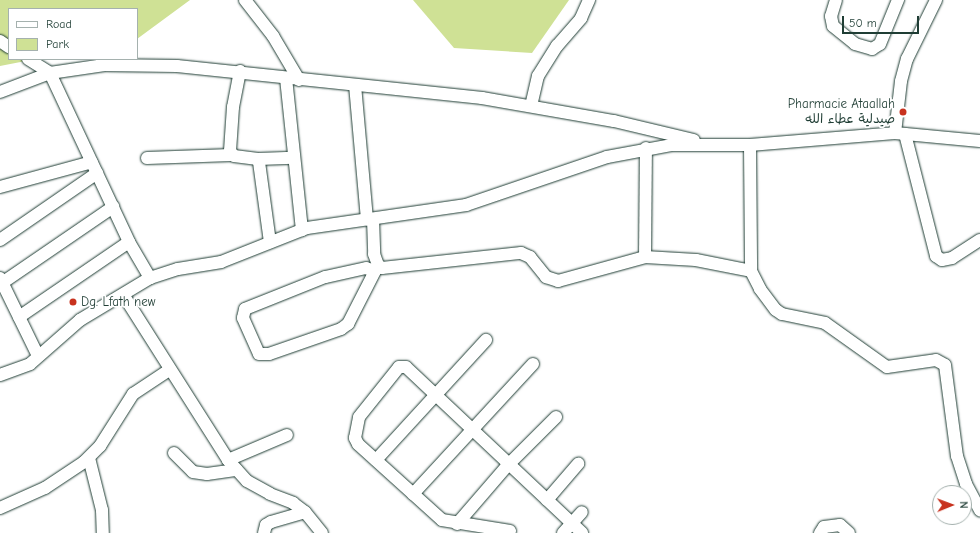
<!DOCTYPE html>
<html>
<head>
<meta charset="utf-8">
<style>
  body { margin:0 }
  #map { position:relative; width:980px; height:533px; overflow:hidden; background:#fff; font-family:"Comic Neue","Playpen Sans Arabic",sans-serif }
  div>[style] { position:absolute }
  .green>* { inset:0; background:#cfe195 }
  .roads { filter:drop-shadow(0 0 1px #1f3d34) drop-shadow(0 0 1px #1f3d34) }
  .minor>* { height:12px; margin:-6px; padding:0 6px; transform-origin:6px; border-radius:6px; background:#fff }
  .dots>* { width:11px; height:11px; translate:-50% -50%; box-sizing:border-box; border:2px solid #fff; border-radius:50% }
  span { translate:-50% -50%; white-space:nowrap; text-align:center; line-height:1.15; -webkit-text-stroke:3.5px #fff; paint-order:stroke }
  .poi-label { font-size:13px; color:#1f3d34 }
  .right { translate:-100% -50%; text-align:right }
  .left { translate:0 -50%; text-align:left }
  .legend { position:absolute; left:8px; top:8px; width:130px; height:52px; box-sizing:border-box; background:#fff; border:1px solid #a5b1ae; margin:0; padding:5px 7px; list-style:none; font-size:12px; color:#1f3d34 }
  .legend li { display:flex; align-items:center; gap:8px; height:20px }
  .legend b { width:20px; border:1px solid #a5b1ae }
  .north { position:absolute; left:932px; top:485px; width:40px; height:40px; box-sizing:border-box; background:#fff; border:1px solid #a5b1ae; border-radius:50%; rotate:89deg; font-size:11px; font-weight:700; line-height:16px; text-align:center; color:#1f3d34 }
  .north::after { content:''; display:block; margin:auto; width:14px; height:18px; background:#c8321e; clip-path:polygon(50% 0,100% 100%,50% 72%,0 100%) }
  .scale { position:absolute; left:842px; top:16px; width:77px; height:18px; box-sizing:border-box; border:2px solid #1f3d34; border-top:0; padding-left:5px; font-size:12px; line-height:14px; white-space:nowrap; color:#1f3d34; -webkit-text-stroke:3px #fff; paint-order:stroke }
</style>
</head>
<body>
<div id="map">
  <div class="green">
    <div style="clip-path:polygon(0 0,190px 0,137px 39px,137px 9px,9px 9px,9px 59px,36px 59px,0 66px)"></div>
    <div style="clip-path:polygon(413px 0,569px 0,532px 53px,454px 48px)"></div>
  </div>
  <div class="roads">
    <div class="minor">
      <div style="left:245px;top:0;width:46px;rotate:52.1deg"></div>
      <div style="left:273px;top:36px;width:51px;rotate:59.4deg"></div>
      <div style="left:836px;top:0;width:17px;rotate:107deg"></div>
      <div style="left:831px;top:16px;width:10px;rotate:79deg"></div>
      <div style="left:833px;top:26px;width:28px;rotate:39deg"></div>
      <div style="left:855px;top:44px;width:18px;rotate:16deg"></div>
      <div style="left:872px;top:49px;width:9px;rotate:-32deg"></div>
      <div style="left:880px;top:44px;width:48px;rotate:-67.8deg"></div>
      <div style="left:0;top:41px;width:11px;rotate:34deg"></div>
      <div style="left:28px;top:59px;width:26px;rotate:32deg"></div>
      <div style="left:50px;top:73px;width:55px;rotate:-8.4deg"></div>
      <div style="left:104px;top:65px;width:73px;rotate:0.8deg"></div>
      <div style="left:177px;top:66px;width:307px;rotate:6deg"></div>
      <div style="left:482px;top:98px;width:134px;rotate:9.9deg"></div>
      <div style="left:614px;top:121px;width:82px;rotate:13.4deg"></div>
      <div style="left:240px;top:71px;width:37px;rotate:101deg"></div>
      <div style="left:233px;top:107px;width:44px;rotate:93.9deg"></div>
      <div style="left:230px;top:151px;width:6px;rotate:51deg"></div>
      <div style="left:234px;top:156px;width:24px;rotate:7deg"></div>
      <div style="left:258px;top:159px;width:3px;rotate:72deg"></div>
      <div style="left:259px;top:162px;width:81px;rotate:82.2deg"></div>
      <div style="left:286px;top:78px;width:153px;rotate:84deg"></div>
      <div style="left:355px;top:85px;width:135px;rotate:84.9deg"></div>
      <div style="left:0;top:92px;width:53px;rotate:-20.8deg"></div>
      <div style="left:50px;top:73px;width:187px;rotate:64.9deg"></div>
      <div style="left:129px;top:242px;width:42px;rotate:59.7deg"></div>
      <div style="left:531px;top:106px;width:31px;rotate:-77deg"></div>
      <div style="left:538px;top:76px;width:36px;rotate:-58deg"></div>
      <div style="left:557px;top:46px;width:37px;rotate:-49deg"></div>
      <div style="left:581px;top:18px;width:20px;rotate:-66deg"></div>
      <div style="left:895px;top:133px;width:52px;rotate:-83.4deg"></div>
      <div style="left:901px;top:81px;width:23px;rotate:-75deg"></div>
      <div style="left:907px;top:59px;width:66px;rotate:-63.8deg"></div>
      <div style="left:905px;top:134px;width:126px;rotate:75.7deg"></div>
      <div style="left:936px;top:256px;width:7px;rotate:34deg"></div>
      <div style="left:942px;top:260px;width:10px;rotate:-11deg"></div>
      <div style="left:952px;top:258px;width:33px;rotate:-33deg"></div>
      <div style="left:750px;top:145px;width:126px;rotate:89.5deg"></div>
      <div style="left:751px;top:271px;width:20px;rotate:63deg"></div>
      <div style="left:760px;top:289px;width:26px;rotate:53deg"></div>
      <div style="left:776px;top:310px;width:7px;rotate:34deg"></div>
      <div style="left:782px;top:314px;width:44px;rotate:11.8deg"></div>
      <div style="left:825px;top:323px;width:76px;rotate:35.4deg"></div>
      <div style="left:887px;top:367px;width:49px;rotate:-8.1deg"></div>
      <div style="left:936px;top:360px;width:10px;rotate:29deg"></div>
      <div style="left:945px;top:365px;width:92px;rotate:82.5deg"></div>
      <div style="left:957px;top:456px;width:29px;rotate:72deg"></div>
      <div style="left:966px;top:484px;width:30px;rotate:62deg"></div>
      <div style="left:147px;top:158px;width:84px;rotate:-2deg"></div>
      <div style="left:258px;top:159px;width:35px;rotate:-2deg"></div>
      <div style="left:0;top:187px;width:95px;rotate:-15.2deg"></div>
      <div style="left:373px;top:219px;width:35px;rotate:88deg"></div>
      <div style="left:374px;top:254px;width:12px;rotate:70deg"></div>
      <div style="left:378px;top:265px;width:5px;rotate:37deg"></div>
      <div style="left:382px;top:268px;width:140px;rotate:-6.2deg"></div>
      <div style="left:521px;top:253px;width:10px;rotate:24deg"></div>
      <div style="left:530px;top:257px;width:26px;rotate:51deg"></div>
      <div style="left:546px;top:277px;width:13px;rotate:18deg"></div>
      <div style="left:558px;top:281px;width:90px;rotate:-15.4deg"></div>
      <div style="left:645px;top:257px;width:51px;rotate:3.4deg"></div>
      <div style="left:696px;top:260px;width:56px;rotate:11.3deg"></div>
      <div style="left:0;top:240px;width:118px;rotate:-34.6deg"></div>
      <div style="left:645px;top:257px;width:109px;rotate:-89.5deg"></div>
      <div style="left:375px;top:271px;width:9px;rotate:-162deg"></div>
      <div style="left:366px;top:268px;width:42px;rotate:167.6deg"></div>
      <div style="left:325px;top:277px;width:86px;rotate:158.2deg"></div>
      <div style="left:245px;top:309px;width:9px;rotate:103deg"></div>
      <div style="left:243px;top:318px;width:39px;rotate:66deg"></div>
      <div style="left:259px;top:354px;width:10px"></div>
      <div style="left:269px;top:354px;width:76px;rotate:-19.1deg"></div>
      <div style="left:341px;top:329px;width:9px;rotate:-36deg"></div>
      <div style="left:348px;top:324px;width:66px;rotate:-63deg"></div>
      <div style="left:0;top:278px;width:87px;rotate:64deg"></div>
      <div style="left:2px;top:283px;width:135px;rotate:-34.4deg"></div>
      <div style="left:124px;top:296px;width:194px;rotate:57.6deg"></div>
      <div style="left:228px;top:460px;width:28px;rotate:48deg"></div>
      <div style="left:247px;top:481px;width:26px;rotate:29deg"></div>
      <div style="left:270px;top:494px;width:25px;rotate:21deg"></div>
      <div style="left:293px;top:503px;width:15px;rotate:37deg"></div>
      <div style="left:305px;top:512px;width:27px;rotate:51deg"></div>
      <div style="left:19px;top:317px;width:133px;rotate:-34.3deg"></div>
      <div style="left:0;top:375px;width:32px;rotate:-20deg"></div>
      <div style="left:30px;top:364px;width:67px;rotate:-41.3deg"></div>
      <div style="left:80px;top:320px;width:82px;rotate:-31deg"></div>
      <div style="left:150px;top:278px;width:29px;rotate:-18deg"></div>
      <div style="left:178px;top:269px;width:44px;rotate:-9.2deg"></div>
      <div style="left:221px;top:262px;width:92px;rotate:-21.6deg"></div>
      <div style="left:307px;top:228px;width:161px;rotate:-8.2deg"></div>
      <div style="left:466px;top:205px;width:149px;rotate:-18.8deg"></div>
      <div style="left:607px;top:157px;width:65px;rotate:-10.6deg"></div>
      <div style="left:671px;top:145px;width:79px"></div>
      <div style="left:750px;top:145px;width:145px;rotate:-4.7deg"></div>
      <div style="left:895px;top:133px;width:85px;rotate:5.4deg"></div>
      <div style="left:174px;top:453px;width:27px;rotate:45deg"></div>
      <div style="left:193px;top:472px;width:14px;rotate:8deg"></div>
      <div style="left:207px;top:474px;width:30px;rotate:-8deg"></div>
      <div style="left:89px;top:458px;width:54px;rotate:76deg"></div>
      <div style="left:102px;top:510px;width:23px;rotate:88deg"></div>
      <div style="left:228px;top:460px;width:64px;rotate:-23deg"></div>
      <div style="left:376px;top:460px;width:163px;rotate:-47.5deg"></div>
      <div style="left:413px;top:494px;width:177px;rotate:-47.3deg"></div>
      <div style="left:547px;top:500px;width:48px;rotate:-49.3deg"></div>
      <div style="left:0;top:508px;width:49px;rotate:-24deg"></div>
      <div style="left:45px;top:488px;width:47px;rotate:-33.7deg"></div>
      <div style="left:84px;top:462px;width:23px;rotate:-45deg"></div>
      <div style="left:100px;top:446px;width:62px;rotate:-57.6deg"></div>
      <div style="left:133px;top:394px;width:43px;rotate:-33.7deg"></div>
      <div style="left:457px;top:524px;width:78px;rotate:-49.2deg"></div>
      <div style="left:508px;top:465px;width:68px;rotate:-45deg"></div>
      <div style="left:510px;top:531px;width:69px;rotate:-170.8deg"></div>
      <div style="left:442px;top:520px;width:113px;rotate:-137.9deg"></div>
      <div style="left:358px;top:444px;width:7px;rotate:-117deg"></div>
      <div style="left:355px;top:438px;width:21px;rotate:-79deg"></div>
      <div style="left:359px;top:417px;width:64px;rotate:-51.3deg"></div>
      <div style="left:399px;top:367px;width:7px"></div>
      <div style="left:406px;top:367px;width:242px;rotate:43.3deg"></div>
      <div style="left:264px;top:533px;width:8px;rotate:-76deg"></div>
      <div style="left:266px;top:525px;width:6px;rotate:-31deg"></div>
      <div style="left:271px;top:522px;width:35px;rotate:-16deg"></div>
      <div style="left:563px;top:533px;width:28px;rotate:-48deg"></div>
      <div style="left:820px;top:533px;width:7px;rotate:-56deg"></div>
      <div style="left:824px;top:527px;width:16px;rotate:-7deg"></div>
      <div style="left:840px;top:525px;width:12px;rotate:42deg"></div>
    </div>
  </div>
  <div class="dots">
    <div style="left:903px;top:112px;background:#c8321e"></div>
    <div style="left:73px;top:302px;background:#c8321e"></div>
  </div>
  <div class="poi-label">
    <span class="right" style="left:895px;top:112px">Pharmacie Ataallah<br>صيدلية عطاء الله</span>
    <span class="left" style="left:81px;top:302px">Dg. Lfath new</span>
  </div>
  <ul class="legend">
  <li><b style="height:5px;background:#fff"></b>Road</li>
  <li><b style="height:11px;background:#cfe195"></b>Park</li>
  </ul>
  <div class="north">N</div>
  <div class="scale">50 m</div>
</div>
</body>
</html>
